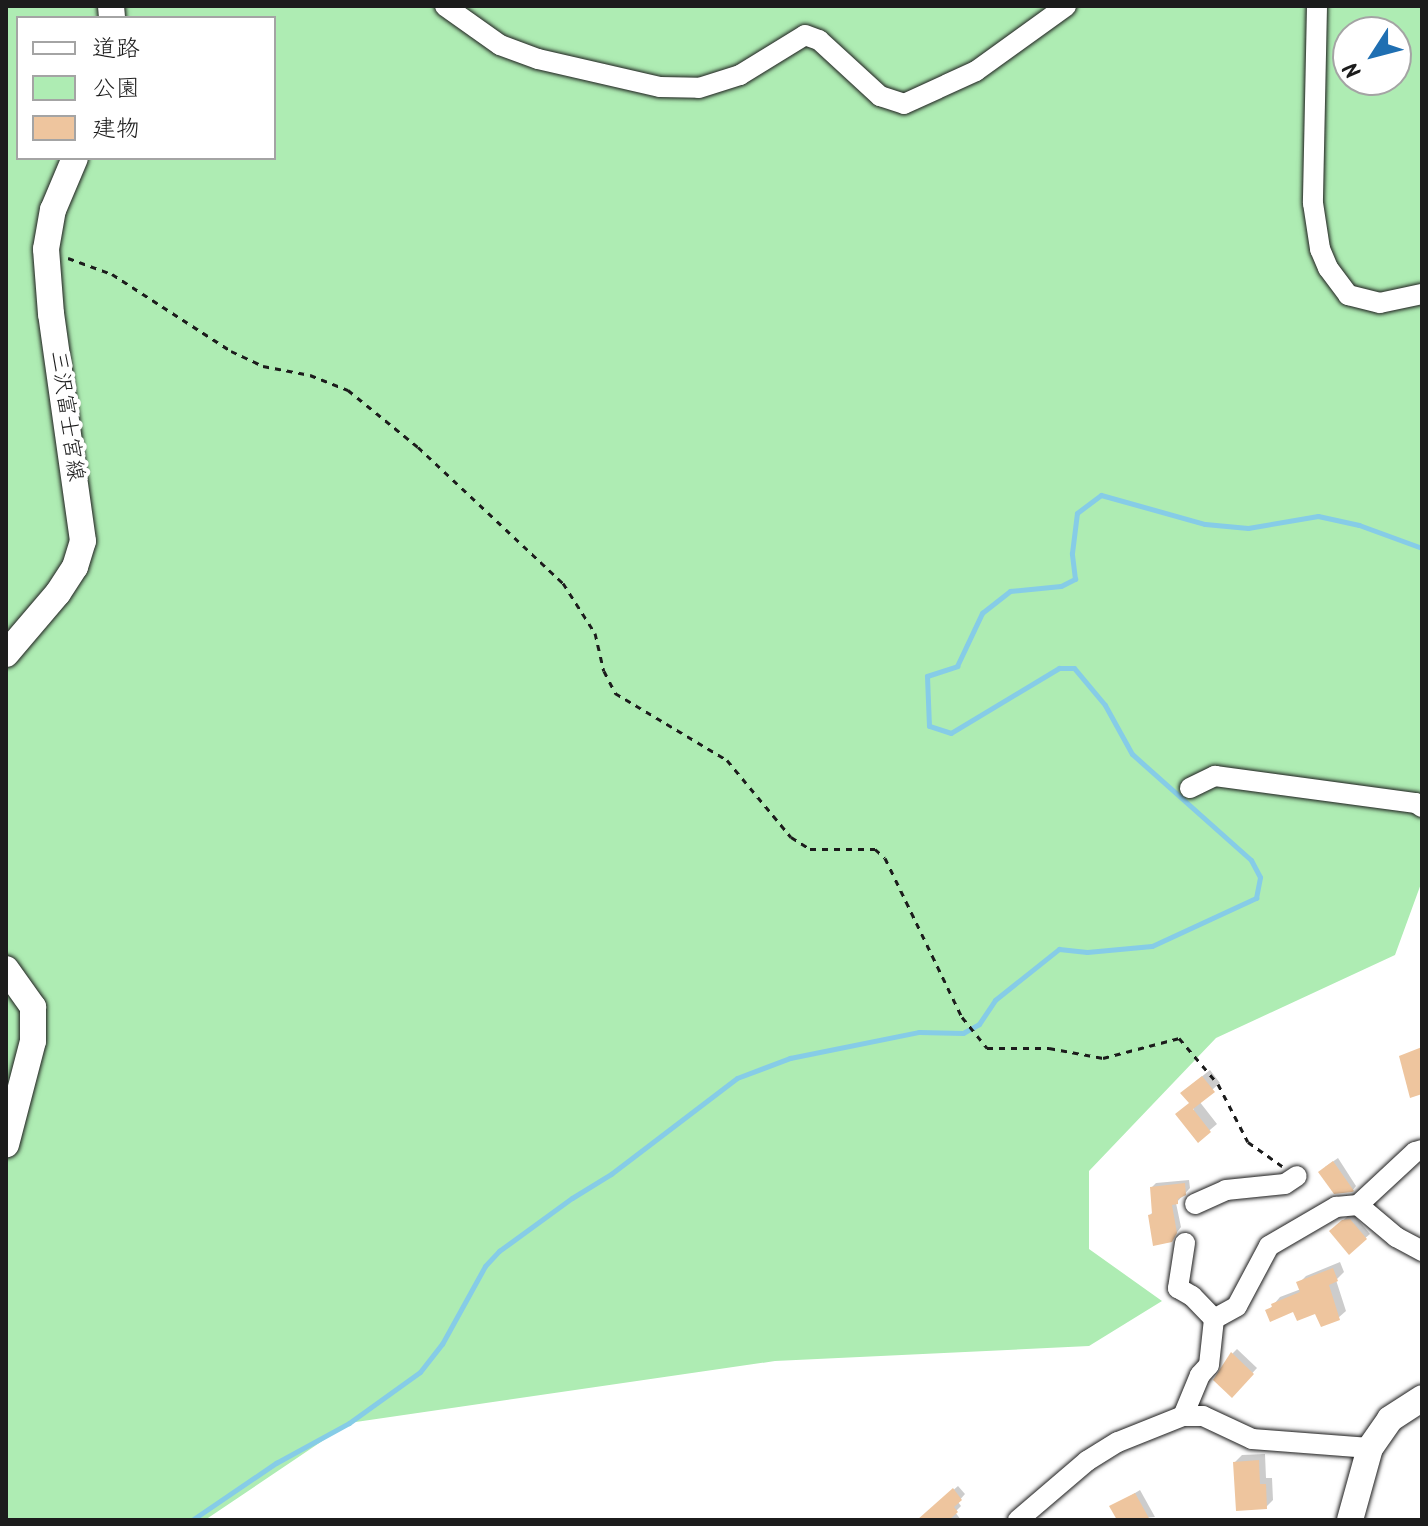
<!DOCTYPE html>
<html>
<head>
<meta charset="utf-8">
<style>
  body { margin:0 }
  #map { position:relative; width:1428px; height:1526px; overflow:hidden; background:#fff; font-family:Kalam,"Klee One",sans-serif }
  div>[style] { position:absolute }
  .green>* { inset:0; background:#aeecb3 }
  .shadow>* { inset:0; background:#0003 }
  .stream>* { height:5px; margin:-2.5px; padding:0 2.5px; transform-origin:2.5px; border-radius:2.5px; background:#86cce7 }
  .building>* { inset:0; background:#eec59e }
  .path>* { height:3px; margin-top:-1.5px; transform-origin:0; background:repeating-linear-gradient(90deg,#1c1c1c 0 6px,transparent 0 12px) }
  .roads { filter:drop-shadow(0 0 2px #1c1c1c) drop-shadow(0 0 2px #1c1c1c) }
  .minor>* { height:20px; margin:-10px; padding:0 10px; transform-origin:10px; border-radius:10px; background:#fff }
  .major>* { height:26px; margin:-13px; padding:0 13px; transform-origin:13px; border-radius:13px; background:#fff }
  span { translate:-50% -50%; white-space:nowrap; text-align:center; line-height:1.15; -webkit-text-stroke:8px #fff; paint-order:stroke }
  .street-label { font-size:22px; color:#1c1c1c }
  .frame { position:absolute; inset:0; border:8px solid #1c1c1c; pointer-events:none }
  .legend { position:absolute; left:16px; top:16px; width:260px; height:144px; box-sizing:border-box; background:#fff; border:2px solid #a4a4a4; margin:0; padding:10px 14px; list-style:none; font-size:24px; color:#1c1c1c }
  .legend li { display:flex; align-items:center; gap:16px; height:40px }
  .legend b { width:40px; border:2px solid #a4a4a4 }
  .north { position:absolute; left:1332px; top:16px; width:80px; height:80px; box-sizing:border-box; background:#fff; border:2px solid #a4a4a4; border-radius:50%; rotate:234deg; font-size:22px; font-weight:700; line-height:32px; text-align:center; color:#1c1c1c }
  .north::after { content:''; display:block; margin:auto; width:28px; height:36px; background:#1f6fb2; clip-path:polygon(50% 0,100% 100%,50% 72%,0 100%) }
</style>
</head>
<body>
<div id="map">
  <div class="green">
    <div style="clip-path:polygon(evenodd,6px 6px,1422px 6px,1422px 881px,1395px 955px,1216px 1038px,1089px 1171px,1089px 1249px,1162px 1301px,1089px 1346px,775px 1361px,349px 1423px,205px 1520px,6px 1520px,6px 6px,18px 18px,274px 18px,274px 158px,18px 158px,18px 18px,6px 6px,1348px 32px,1396px 32px,1396px 80px,1348px 80px,1348px 32px)"></div>
  </div>
  <div class="shadow">
    <div style="clip-path:polygon(1210px 1070px,1220px 1083px,1199px 1101px,1217px 1124px,1198px 1140px,1190px 1086px)"></div>
    <div style="clip-path:polygon(1338px 1158px,1356px 1186px,1352px 1191px,1325px 1167px)"></div>
    <div style="clip-path:polygon(1189px 1180px,1190px 1188px,1176px 1203px,1181px 1227px,1171px 1240px,1150px 1215px,1154px 1211px,1152px 1187px,1156px 1183px)"></div>
    <div style="clip-path:polygon(1354px 1215px,1370px 1234px,1349px 1252px,1331px 1231px,1348px 1216px)"></div>
    <div style="clip-path:polygon(1340px 1262px,1344px 1272px,1336px 1280px,1346px 1311px,1338px 1318px,1316px 1311px,1268px 1311px,1280px 1297px,1301px 1289px,1299px 1283px,1306px 1276px)"></div>
    <div style="clip-path:polygon(1237px 1349px,1257px 1368px,1232px 1395px,1232px 1354px)"></div>
    <div style="clip-path:polygon(1265px 1454px,1266px 1478px,1272px 1478px,1273px 1500px,1266px 1507px,1235px 1462px,1242px 1455px)"></div>
    <div style="clip-path:polygon(958px 1486px,965px 1494px,958px 1502px,961px 1506px,955px 1512px,961px 1520px,928px 1520px,924px 1516px)"></div>
    <div style="clip-path:polygon(1140px 1490px,1155px 1517px,1119px 1520px,1112px 1507px)"></div>
  </div>
  <div class="stream">
    <div style="left:192px;top:1520px;width:102px;rotate:-34.2deg"></div>
    <div style="left:276px;top:1463px;width:83px;rotate:-28.7deg"></div>
    <div style="left:349px;top:1423px;width:87px;rotate:-35.7deg"></div>
    <div style="left:420px;top:1372px;width:36px;rotate:-52deg"></div>
    <div style="left:442px;top:1344px;width:89px;rotate:-61.1deg"></div>
    <div style="left:485px;top:1266px;width:21px;rotate:-47deg"></div>
    <div style="left:499px;top:1251px;width:90px;rotate:-36deg"></div>
    <div style="left:572px;top:1198px;width:46px;rotate:-31.6deg"></div>
    <div style="left:611px;top:1174px;width:158px;rotate:-37.3deg"></div>
    <div style="left:737px;top:1078px;width:57px;rotate:-20.7deg"></div>
    <div style="left:790px;top:1058px;width:132px;rotate:-11.4deg"></div>
    <div style="left:919px;top:1032px;width:44px;rotate:1.3deg"></div>
    <div style="left:963px;top:1033px;width:18px;rotate:-29deg"></div>
    <div style="left:979px;top:1024px;width:29px;rotate:-56deg"></div>
    <div style="left:995px;top:1000px;width:82px;rotate:-38.6deg"></div>
    <div style="left:1059px;top:949px;width:28px;rotate:6deg"></div>
    <div style="left:1087px;top:952px;width:65px;rotate:-5.3deg"></div>
    <div style="left:1152px;top:946px;width:115px;rotate:-24.8deg"></div>
    <div style="left:1256px;top:898px;width:21px;rotate:-79deg"></div>
    <div style="left:1260px;top:877px;width:19px;rotate:-118deg"></div>
    <div style="left:1251px;top:860px;width:159px;rotate:-138.3deg"></div>
    <div style="left:1132px;top:754px;width:56px;rotate:-118.9deg"></div>
    <div style="left:1105px;top:705px;width:48px;rotate:-130deg"></div>
    <div style="left:1074px;top:668px;width:15px;rotate:180deg"></div>
    <div style="left:1059px;top:668px;width:126px;rotate:149deg"></div>
    <div style="left:951px;top:733px;width:23px;rotate:-162deg"></div>
    <div style="left:929px;top:726px;width:50px;rotate:-92.3deg"></div>
    <div style="left:927px;top:676px;width:32px;rotate:-18deg"></div>
    <div style="left:957px;top:666px;width:59px;rotate:-64.7deg"></div>
    <div style="left:982px;top:613px;width:36px;rotate:-38deg"></div>
    <div style="left:1010px;top:591px;width:51px;rotate:-5.6deg"></div>
    <div style="left:1061px;top:586px;width:16px;rotate:-27deg"></div>
    <div style="left:1075px;top:579px;width:26px;rotate:-97deg"></div>
    <div style="left:1072px;top:553px;width:40px;rotate:-82.9deg"></div>
    <div style="left:1077px;top:513px;width:30px;rotate:-37deg"></div>
    <div style="left:1101px;top:495px;width:108px;rotate:15.6deg"></div>
    <div style="left:1205px;top:524px;width:43px;rotate:5.3deg"></div>
    <div style="left:1248px;top:528px;width:71px;rotate:-9.7deg"></div>
    <div style="left:1318px;top:516px;width:42px;rotate:12.4deg"></div>
    <div style="left:1359px;top:525px;width:67px;rotate:20.1deg"></div>
  </div>
  <div class="building">
    <div style="clip-path:polygon(1422px 1047px,1422px 1094px,1410px 1098px,1399px 1056px)"></div>
    <div style="clip-path:polygon(1202px 1076px,1215px 1092px,1193px 1109px,1211px 1132px,1198px 1143px,1175px 1114px,1189px 1103px,1180px 1093px)"></div>
    <div style="clip-path:polygon(1333px 1161px,1354px 1191px,1352px 1192px,1334px 1194px,1318px 1172px)"></div>
    <div style="clip-path:polygon(1185px 1183px,1186px 1195px,1178px 1199px,1178px 1204px,1172px 1205px,1177px 1233px,1172px 1242px,1153px 1246px,1148px 1215px,1152px 1214px,1150px 1187px)"></div>
    <div style="clip-path:polygon(1350px 1219px,1367px 1239px,1349px 1255px,1329px 1231px,1342px 1220px)"></div>
    <div style="clip-path:polygon(1333px 1268px,1338px 1281px,1329px 1285px,1340px 1320px,1321px 1327px,1315px 1314px,1297px 1321px,1293px 1312px,1270px 1322px,1265px 1310px,1272px 1307px,1271px 1304px,1300px 1292px,1296px 1282px)"></div>
    <div style="clip-path:polygon(1231px 1352px,1254px 1374px,1232px 1398px,1213px 1380px)"></div>
    <div style="clip-path:polygon(1259px 1460px,1260px 1484px,1266px 1484px,1267px 1509px,1236px 1511px,1233px 1462px)"></div>
    <div style="clip-path:polygon(953px 1488px,962px 1500px,954px 1507px,958px 1512px,949px 1520px,917px 1520px)"></div>
    <div style="clip-path:polygon(1135px 1493px,1150px 1520px,1117px 1520px,1109px 1506px)"></div>
  </div>
  <div class="path">
    <div style="left:68px;top:258px;width:47px;rotate:20deg"></div>
    <div style="left:112px;top:274px;width:142px;rotate:32.9deg"></div>
    <div style="left:231px;top:351px;width:35px;rotate:25deg"></div>
    <div style="left:263px;top:366px;width:48px;rotate:10.8deg"></div>
    <div style="left:310px;top:375px;width:41px;rotate:21.5deg"></div>
    <div style="left:348px;top:390px;width:90px;rotate:39.2deg"></div>
    <div style="left:418px;top:447px;width:199px;rotate:43.2deg"></div>
    <div style="left:563px;top:583px;width:59px;rotate:57.4deg"></div>
    <div style="left:595px;top:633px;width:39px;rotate:77deg"></div>
    <div style="left:604px;top:671px;width:25px;rotate:63deg"></div>
    <div style="left:615px;top:693px;width:131px;rotate:30.9deg"></div>
    <div style="left:727px;top:760px;width:100px;rotate:50.3deg"></div>
    <div style="left:791px;top:837px;width:22px;rotate:32deg"></div>
    <div style="left:810px;top:849px;width:65px"></div>
    <div style="left:875px;top:849px;width:13px;rotate:42deg"></div>
    <div style="left:885px;top:858px;width:177px;rotate:64.2deg"></div>
    <div style="left:962px;top:1017px;width:40px;rotate:51deg"></div>
    <div style="left:987px;top:1048px;width:62px"></div>
    <div style="left:1049px;top:1048px;width:55px;rotate:10.5deg"></div>
    <div style="left:1103px;top:1058px;width:79px;rotate:-14.7deg"></div>
    <div style="left:1179px;top:1038px;width:60px;rotate:49.7deg"></div>
    <div style="left:1218px;top:1084px;width:65px;rotate:62.7deg"></div>
    <div style="left:1248px;top:1142px;width:42px;rotate:35.2deg"></div>
  </div>
  <div class="roads">
    <div class="minor">
      <div style="left:445px;top:6px;width:67px;rotate:35.3deg"></div>
      <div style="left:500px;top:45px;width:40px;rotate:20.2deg"></div>
      <div style="left:538px;top:59px;width:125px;rotate:12.9deg"></div>
      <div style="left:660px;top:87px;width:39px;rotate:1deg"></div>
      <div style="left:699px;top:88px;width:43px;rotate:-17.6deg"></div>
      <div style="left:740px;top:75px;width:76px;rotate:-31.6deg"></div>
      <div style="left:805px;top:35px;width:15px;rotate:20deg"></div>
      <div style="left:819px;top:40px;width:83px;rotate:42.6deg"></div>
      <div style="left:880px;top:96px;width:25px;rotate:18deg"></div>
      <div style="left:904px;top:104px;width:79px;rotate:-24.6deg"></div>
      <div style="left:976px;top:71px;width:111px;rotate:-35.8deg"></div>
      <div style="left:1317px;top:6px;width:197px;rotate:91.2deg"></div>
      <div style="left:1313px;top:203px;width:47px;rotate:81.3deg"></div>
      <div style="left:1320px;top:249px;width:21px;rotate:67deg"></div>
      <div style="left:1328px;top:268px;width:34px;rotate:53deg"></div>
      <div style="left:1348px;top:295px;width:33px;rotate:14deg"></div>
      <div style="left:1380px;top:303px;width:43px;rotate:-12.1deg"></div>
      <div style="left:1190px;top:788px;width:28px;rotate:-26deg"></div>
      <div style="left:1215px;top:776px;width:203px;rotate:7.7deg"></div>
      <div style="left:1416px;top:803px;width:7px;rotate:34deg"></div>
      <div style="left:1195px;top:1204px;width:34px;rotate:-24deg"></div>
      <div style="left:1226px;top:1190px;width:59px;rotate:-5.8deg"></div>
      <div style="left:1285px;top:1184px;width:14px;rotate:-34deg"></div>
      <div style="left:1358px;top:1205px;width:50px;rotate:40.1deg"></div>
      <div style="left:1396px;top:1237px;width:30px;rotate:28deg"></div>
      <div style="left:1185px;top:1243px;width:46px;rotate:98.8deg"></div>
      <div style="left:1178px;top:1288px;width:16px;rotate:30deg"></div>
      <div style="left:1192px;top:1296px;width:32px;rotate:46deg"></div>
      <div style="left:1183px;top:1416px;width:44px;rotate:-67.5deg"></div>
      <div style="left:1200px;top:1375px;width:13px;rotate:-48deg"></div>
      <div style="left:1209px;top:1365px;width:46px;rotate:-83.8deg"></div>
      <div style="left:1214px;top:1319px;width:26px;rotate:-29deg"></div>
      <div style="left:1237px;top:1306px;width:68px;rotate:-61.9deg"></div>
      <div style="left:1269px;top:1246px;width:78px;rotate:-30.2deg"></div>
      <div style="left:1336px;top:1207px;width:22px;rotate:-5deg"></div>
      <div style="left:1358px;top:1205px;width:78px;rotate:-42.9deg"></div>
      <div style="left:1415px;top:1152px;width:7px;rotate:-16deg"></div>
      <div style="left:1018px;top:1520px;width:91px;rotate:-40.5deg"></div>
      <div style="left:1087px;top:1461px;width:36px;rotate:-32deg"></div>
      <div style="left:1118px;top:1442px;width:70px;rotate:-21.8deg"></div>
      <div style="left:1183px;top:1416px;width:20px"></div>
      <div style="left:1203px;top:1416px;width:54px;rotate:25.1deg"></div>
      <div style="left:1252px;top:1439px;width:118px;rotate:4.4deg"></div>
    </div>
    <div class="major">
      <div style="left:111px;top:6px;width:12px;rotate:85deg"></div>
      <div style="left:6px;top:654px;width:80px;rotate:-49.6deg"></div>
      <div style="left:58px;top:593px;width:31px;rotate:-57deg"></div>
      <div style="left:75px;top:567px;width:27px;rotate:-73deg"></div>
      <div style="left:83px;top:541px;width:229px;rotate:-98deg"></div>
      <div style="left:51px;top:314px;width:65px;rotate:-94.4deg"></div>
      <div style="left:46px;top:249px;width:40px;rotate:-80deg"></div>
      <div style="left:53px;top:210px;width:56px;rotate:-67.1deg"></div>
      <div style="left:6px;top:969px;width:47px;rotate:54.6deg"></div>
      <div style="left:33px;top:1007px;width:34px;rotate:90deg"></div>
      <div style="left:33px;top:1041px;width:107px;rotate:104.6deg"></div>
      <div style="left:1350px;top:1520px;width:75px;rotate:-74.5deg"></div>
      <div style="left:1370px;top:1448px;width:35px;rotate:-55deg"></div>
      <div style="left:1390px;top:1419px;width:38px;rotate:-33deg"></div>
    </div>
  </div>
  <div class="street-label">
    <span style="left:66px;top:416px;rotate:82deg">三沢富士宮線</span>
  </div>
  <div class="frame"></div>
  <ul class="legend">
  <li><b style="height:10px;background:#fff"></b>道路</li>
  <li><b style="height:22px;background:#aeecb3"></b>公園</li>
  <li><b style="height:22px;background:#eec59e"></b>建物</li>
  </ul>
  <div class="north">N</div>
</div>
</body>
</html>
